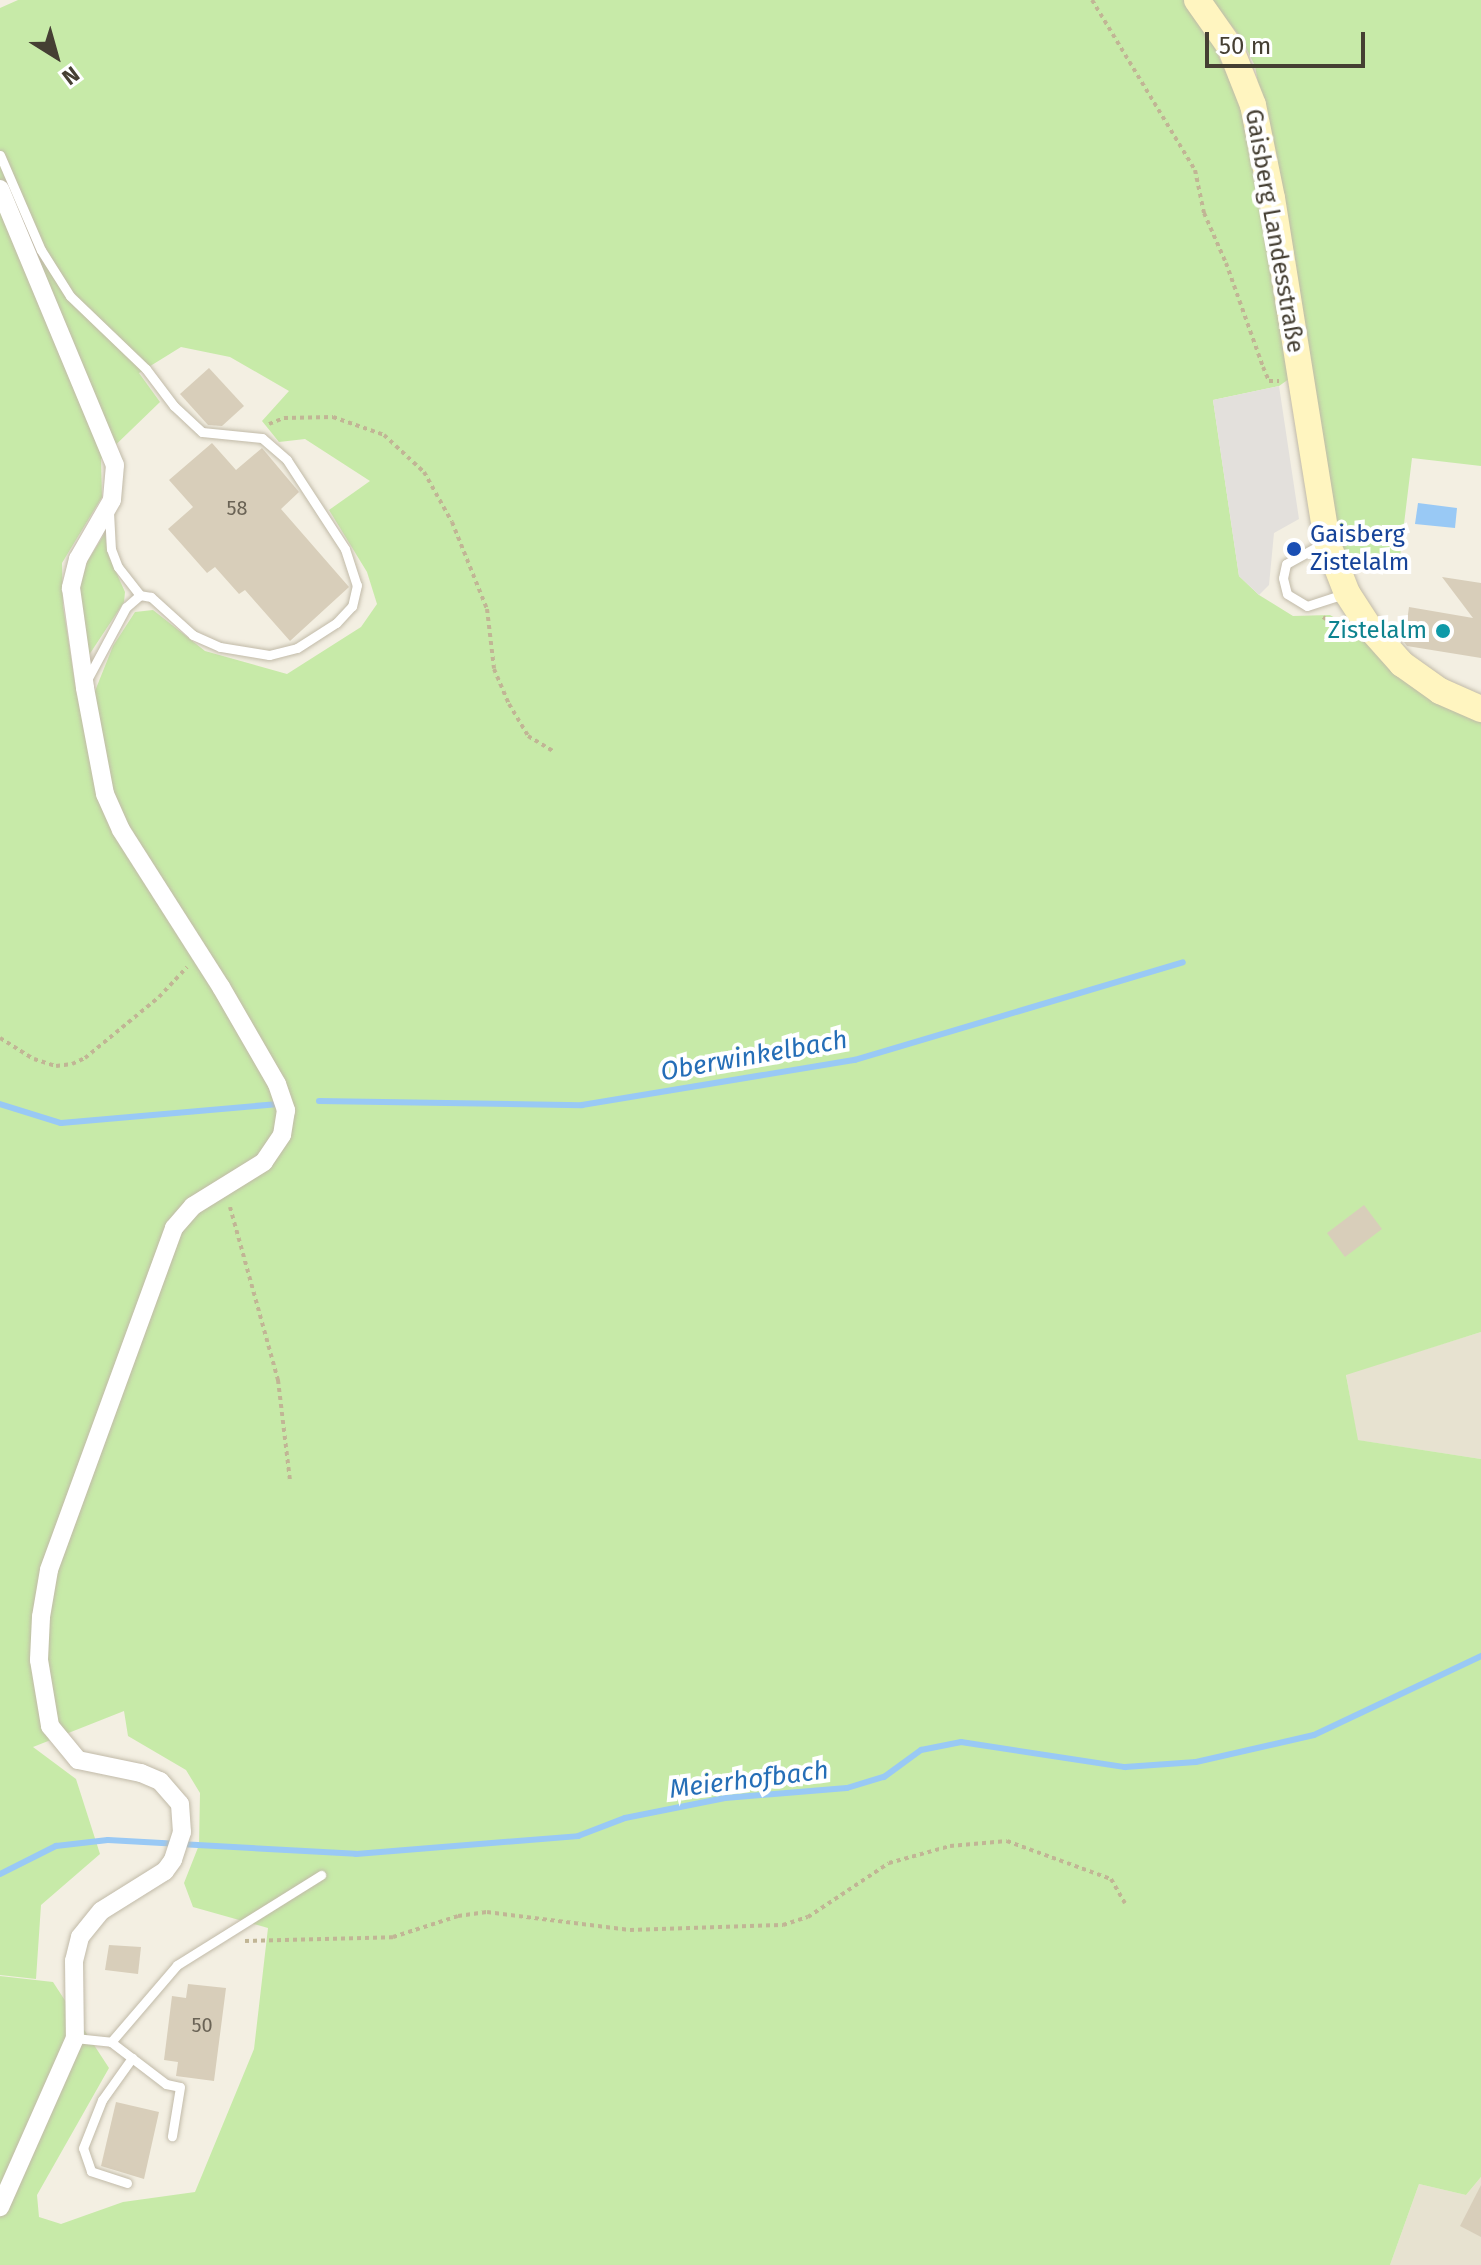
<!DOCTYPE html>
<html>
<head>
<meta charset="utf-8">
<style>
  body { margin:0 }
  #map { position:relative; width:1481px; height:2265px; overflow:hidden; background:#f3efe2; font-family:"Fira Sans",sans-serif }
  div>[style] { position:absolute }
  .residential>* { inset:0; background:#e7e2d0 }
  .green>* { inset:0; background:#c7eaa8 }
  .parking>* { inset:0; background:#e3e0dc }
  .water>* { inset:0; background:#99c9f5 }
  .stream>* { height:6px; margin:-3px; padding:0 3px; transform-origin:3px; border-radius:3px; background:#99c9f5 }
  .building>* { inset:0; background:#d8ceba }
  .path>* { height:4px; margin-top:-2px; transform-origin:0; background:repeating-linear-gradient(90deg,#c1b595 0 4px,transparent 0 8px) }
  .roads { filter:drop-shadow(0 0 2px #c1baa8) drop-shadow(0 0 2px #c1baa8) }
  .service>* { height:9px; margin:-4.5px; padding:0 4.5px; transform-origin:4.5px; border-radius:4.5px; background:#fff }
  .minor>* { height:18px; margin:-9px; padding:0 9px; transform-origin:9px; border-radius:9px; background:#fff }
  .secondary>* { height:26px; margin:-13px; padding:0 13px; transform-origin:13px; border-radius:13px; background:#fff5c0 }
  .dots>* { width:22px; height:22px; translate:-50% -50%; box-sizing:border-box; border:4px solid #fff; border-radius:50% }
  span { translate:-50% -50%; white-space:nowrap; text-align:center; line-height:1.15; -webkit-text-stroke:8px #fff; paint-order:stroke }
  .number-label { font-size:20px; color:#6a6355 }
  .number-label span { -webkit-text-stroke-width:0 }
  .street-label { font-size:24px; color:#453f33 }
  .transit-label { font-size:24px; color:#164399 }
  .left { translate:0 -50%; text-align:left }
  .culture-label { font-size:24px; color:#0d838f }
  .right { translate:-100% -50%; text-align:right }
  .water-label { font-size:26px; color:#256eb7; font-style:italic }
  .north { position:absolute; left:16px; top:16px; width:80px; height:80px; -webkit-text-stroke:6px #fff; paint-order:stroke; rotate:143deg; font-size:22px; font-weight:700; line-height:32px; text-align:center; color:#453f33 }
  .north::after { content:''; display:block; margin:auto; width:28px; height:36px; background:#453f33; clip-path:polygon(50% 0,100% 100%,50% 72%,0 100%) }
  .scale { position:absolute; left:1205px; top:32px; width:160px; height:36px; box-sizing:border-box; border:4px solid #453f33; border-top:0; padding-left:10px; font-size:24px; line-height:28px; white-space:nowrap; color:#453f33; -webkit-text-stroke:6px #fff; paint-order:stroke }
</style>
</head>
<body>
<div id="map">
  <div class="residential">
    <div style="clip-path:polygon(1481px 1332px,1481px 1459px,1357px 1440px,1346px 1374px)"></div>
    <div style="clip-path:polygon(1481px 2177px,1481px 2265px,1390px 2265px,1419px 2184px,1466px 2195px)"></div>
  </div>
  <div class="green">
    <div style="clip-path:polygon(evenodd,18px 0,1184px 0,1205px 28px,1242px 105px,1256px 154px,1289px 379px,1279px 386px,1213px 400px,1239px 576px,1259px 595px,1293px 616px,1330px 615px,1354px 629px,1381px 658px,1432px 698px,1481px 722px,1481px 1332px,1346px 1375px,1358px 1440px,1481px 1459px,1481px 2177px,1466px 2195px,1419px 2184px,1390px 2265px,0 2265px,0 1976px,53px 1982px,109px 2068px,37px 2195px,39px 2217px,61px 2224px,123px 2202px,195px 2192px,254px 2049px,268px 1928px,193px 1907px,184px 1883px,199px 1845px,200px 1793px,186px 1770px,128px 1736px,124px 1711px,33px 1747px,76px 1779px,100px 1854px,41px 1905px,36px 1979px,0 1975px,0 8px,18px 0,181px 347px,230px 357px,289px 391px,262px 421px,279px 442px,305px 439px,370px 481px,329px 510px,367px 572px,377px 604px,361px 627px,287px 674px,205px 651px,153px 610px,135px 612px,113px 646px,95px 691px,77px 696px,63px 606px,62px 563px,102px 497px,101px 459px,160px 402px,139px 373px,181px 347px)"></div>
    <div style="clip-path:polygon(1210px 0,1481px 0,1481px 466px,1412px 458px,1400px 557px,1347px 562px,1339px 537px,1255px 66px,1240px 36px)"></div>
    <div style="clip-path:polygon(105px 533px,108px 554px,125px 592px,124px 602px,89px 655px,79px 590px,87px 562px)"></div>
  </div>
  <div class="parking">
    <div style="clip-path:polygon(1279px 386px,1299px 519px,1274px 533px,1269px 585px,1259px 595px,1239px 576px,1213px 400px)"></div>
  </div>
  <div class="water">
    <div style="clip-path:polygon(1418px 503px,1457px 508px,1455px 528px,1415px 524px)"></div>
  </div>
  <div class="stream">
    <div style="left:319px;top:1101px;width:263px;rotate:0.9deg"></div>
    <div style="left:582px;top:1105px;width:277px;rotate:-9.4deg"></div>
    <div style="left:855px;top:1060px;width:342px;rotate:-16.6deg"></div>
    <div style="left:0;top:1104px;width:64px;rotate:17.3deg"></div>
    <div style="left:61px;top:1123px;width:218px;rotate:-5deg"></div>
    <div style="left:0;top:1874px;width:63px;rotate:-26.6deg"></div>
    <div style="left:56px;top:1846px;width:52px;rotate:-6.6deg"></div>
    <div style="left:108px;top:1840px;width:248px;rotate:3.2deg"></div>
    <div style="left:356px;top:1854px;width:223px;rotate:-4.6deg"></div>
    <div style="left:578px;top:1836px;width:50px;rotate:-21deg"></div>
    <div style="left:625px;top:1818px;width:102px;rotate:-11.3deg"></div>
    <div style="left:725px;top:1798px;width:122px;rotate:-4.7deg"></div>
    <div style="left:847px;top:1788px;width:39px;rotate:-17deg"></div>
    <div style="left:884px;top:1777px;width:46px;rotate:-36.1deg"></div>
    <div style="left:921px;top:1750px;width:41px;rotate:-11.3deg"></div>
    <div style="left:961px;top:1742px;width:166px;rotate:8.7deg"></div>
    <div style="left:1125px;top:1767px;width:71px;rotate:-4deg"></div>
    <div style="left:1196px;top:1762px;width:121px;rotate:-12.9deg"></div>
    <div style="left:1314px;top:1735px;width:185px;rotate:-25.3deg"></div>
  </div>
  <div class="building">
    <div style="clip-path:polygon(209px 368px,244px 406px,222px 426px,208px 425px,180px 394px)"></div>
    <div style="clip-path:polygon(212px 443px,236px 470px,262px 448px,299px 492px,281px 509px,349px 587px,290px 641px,245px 590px,239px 594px,215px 567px,207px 573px,168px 529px,193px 507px,169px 480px)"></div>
    <div style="clip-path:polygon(1442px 577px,1481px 583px,1481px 658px,1407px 646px,1404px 642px,1409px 607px,1473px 618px)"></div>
    <div style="clip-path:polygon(1364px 1205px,1382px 1229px,1345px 1257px,1327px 1233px)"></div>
    <div style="clip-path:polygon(109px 1945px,141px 1947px,138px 1974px,105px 1970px)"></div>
    <div style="clip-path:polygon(188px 1984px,226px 1988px,214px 2081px,176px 2076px,178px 2062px,164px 2060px,172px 1996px,186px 1998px)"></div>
    <div style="clip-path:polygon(116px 2102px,159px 2112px,144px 2179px,101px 2166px)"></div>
    <div style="clip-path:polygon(1481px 2185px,1481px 2237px,1460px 2226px)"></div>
  </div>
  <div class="path">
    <div style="left:1092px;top:0;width:199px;rotate:58.8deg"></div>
    <div style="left:1195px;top:170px;width:44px;rotate:78.2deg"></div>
    <div style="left:1204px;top:213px;width:55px;rotate:66.3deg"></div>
    <div style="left:1226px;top:263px;width:110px;rotate:70.4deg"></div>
    <div style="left:1263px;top:367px;width:15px;rotate:67deg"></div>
    <div style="left:1269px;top:381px;width:10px"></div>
    <div style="left:269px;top:424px;width:16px;rotate:-22deg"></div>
    <div style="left:284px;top:418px;width:49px;rotate:-1.2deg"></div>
    <div style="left:333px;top:417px;width:54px;rotate:19.4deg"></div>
    <div style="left:384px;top:435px;width:54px;rotate:42.8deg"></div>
    <div style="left:424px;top:472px;width:57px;rotate:60.8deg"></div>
    <div style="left:452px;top:522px;width:94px;rotate:68.1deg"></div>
    <div style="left:487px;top:609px;width:60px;rotate:83.3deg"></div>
    <div style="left:494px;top:669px;width:38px;rotate:67deg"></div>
    <div style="left:509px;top:704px;width:37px;rotate:59deg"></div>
    <div style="left:528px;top:736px;width:31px;rotate:31deg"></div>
    <div style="left:1323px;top:617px;width:24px;rotate:36deg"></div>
    <div style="left:0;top:1038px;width:40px;rotate:32deg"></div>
    <div style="left:34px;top:1059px;width:23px;rotate:18deg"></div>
    <div style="left:56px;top:1066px;width:16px;rotate:-7deg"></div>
    <div style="left:72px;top:1064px;width:14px;rotate:-25deg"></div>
    <div style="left:85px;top:1058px;width:96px;rotate:-39.5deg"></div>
    <div style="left:159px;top:997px;width:41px;rotate:-47deg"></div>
    <div style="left:230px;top:1207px;width:180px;rotate:74.5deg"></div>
    <div style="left:278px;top:1380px;width:102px;rotate:83.2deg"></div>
    <div style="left:245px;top:1941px;width:148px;rotate:-1.5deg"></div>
    <div style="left:393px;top:1937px;width:68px;rotate:-17.9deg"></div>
    <div style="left:458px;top:1916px;width:29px;rotate:-8deg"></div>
    <div style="left:487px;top:1912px;width:144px;rotate:7.2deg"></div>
    <div style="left:630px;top:1930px;width:153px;rotate:-1.9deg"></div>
    <div style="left:783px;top:1925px;width:26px;rotate:-18deg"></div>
    <div style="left:808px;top:1917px;width:97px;rotate:-33.7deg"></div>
    <div style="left:889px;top:1863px;width:63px;rotate:-15.6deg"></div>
    <div style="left:950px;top:1846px;width:57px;rotate:-5deg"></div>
    <div style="left:1007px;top:1841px;width:111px;rotate:20.1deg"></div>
    <div style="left:1111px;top:1879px;width:28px;rotate:60deg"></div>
  </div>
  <div class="roads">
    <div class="service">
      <div style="left:0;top:155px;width:103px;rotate:66.7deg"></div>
      <div style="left:41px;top:250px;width:54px;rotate:57.8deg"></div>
      <div style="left:70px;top:296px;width:105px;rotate:43.8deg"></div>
      <div style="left:146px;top:369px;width:46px;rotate:52.9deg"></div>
      <div style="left:174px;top:406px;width:38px;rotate:43deg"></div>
      <div style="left:202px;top:432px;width:60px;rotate:5.7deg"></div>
      <div style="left:262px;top:438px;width:33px;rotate:41deg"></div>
      <div style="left:287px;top:460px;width:106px;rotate:56.9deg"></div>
      <div style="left:345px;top:549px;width:38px;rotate:72deg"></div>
      <div style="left:357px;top:585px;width:22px;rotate:103deg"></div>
      <div style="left:352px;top:606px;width:23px;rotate:133deg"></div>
      <div style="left:336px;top:623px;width:46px;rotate:147.3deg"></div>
      <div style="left:297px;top:648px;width:29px;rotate:166deg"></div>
      <div style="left:269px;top:655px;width:50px;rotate:-170.7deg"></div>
      <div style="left:220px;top:647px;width:30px;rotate:-156deg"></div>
      <div style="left:193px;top:635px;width:57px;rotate:-137.9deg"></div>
      <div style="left:151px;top:597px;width:11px;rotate:-170deg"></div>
      <div style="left:140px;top:595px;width:18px;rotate:139deg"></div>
      <div style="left:126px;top:607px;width:81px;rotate:118.2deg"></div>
      <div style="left:109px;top:512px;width:37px;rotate:87deg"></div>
      <div style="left:111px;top:549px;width:19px;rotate:69deg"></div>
      <div style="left:118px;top:567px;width:36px;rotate:52deg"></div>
      <div style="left:1324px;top:543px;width:43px;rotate:151.1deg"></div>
      <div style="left:1286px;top:564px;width:14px;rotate:102deg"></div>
      <div style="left:1283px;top:578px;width:16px;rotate:76deg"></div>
      <div style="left:1287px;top:594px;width:23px;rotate:31deg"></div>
      <div style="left:1307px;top:606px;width:40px;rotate:-18deg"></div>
      <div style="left:75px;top:2038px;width:36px;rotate:6deg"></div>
      <div style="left:111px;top:2042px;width:69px;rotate:37.4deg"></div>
      <div style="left:166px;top:2084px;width:14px;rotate:12deg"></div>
      <div style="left:180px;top:2087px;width:50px;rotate:99.3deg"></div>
      <div style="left:111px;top:2042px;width:101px;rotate:-49.4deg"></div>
      <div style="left:177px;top:1965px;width:170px;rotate:-32deg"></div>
      <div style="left:127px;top:2183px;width:38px;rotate:-162deg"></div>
      <div style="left:91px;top:2171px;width:24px;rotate:-109deg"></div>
      <div style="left:83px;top:2148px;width:52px;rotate:-68.4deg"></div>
      <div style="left:102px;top:2100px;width:52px;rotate:-54.5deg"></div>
    </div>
    <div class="minor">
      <div style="left:0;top:189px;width:299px;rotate:67.4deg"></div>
      <div style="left:115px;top:465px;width:35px;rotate:95deg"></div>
      <div style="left:112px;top:500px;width:68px;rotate:120deg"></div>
      <div style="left:78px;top:559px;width:30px;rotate:104deg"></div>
      <div style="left:71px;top:588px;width:101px;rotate:82deg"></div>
      <div style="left:85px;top:688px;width:108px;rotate:79.3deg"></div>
      <div style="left:105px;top:794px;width:39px;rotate:66deg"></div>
      <div style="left:121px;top:830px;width:186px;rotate:57.5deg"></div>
      <div style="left:221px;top:987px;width:112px;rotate:60deg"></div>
      <div style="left:277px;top:1084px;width:28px;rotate:71deg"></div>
      <div style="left:286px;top:1110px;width:25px;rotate:99deg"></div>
      <div style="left:282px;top:1135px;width:32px;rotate:124deg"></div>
      <div style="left:264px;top:1162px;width:84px;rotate:148.2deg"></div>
      <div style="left:193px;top:1206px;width:29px;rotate:131deg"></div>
      <div style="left:174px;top:1228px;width:364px;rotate:110.1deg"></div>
      <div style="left:49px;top:1570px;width:48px;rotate:99.7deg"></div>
      <div style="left:41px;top:1617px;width:43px;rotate:92.7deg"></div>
      <div style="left:39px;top:1660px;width:67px;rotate:80.5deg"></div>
      <div style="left:50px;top:1726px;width:44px;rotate:50.5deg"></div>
      <div style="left:78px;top:1760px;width:64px;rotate:11.7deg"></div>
      <div style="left:141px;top:1773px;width:21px;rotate:23deg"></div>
      <div style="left:160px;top:1781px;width:30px;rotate:49deg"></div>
      <div style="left:180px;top:1804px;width:28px;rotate:86deg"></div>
      <div style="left:182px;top:1832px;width:29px;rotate:108deg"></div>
      <div style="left:173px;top:1860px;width:14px;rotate:126deg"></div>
      <div style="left:165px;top:1871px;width:75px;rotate:148deg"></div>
      <div style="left:101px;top:1911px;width:33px;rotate:129deg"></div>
      <div style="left:80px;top:1937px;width:25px;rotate:104deg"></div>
      <div style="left:74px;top:1961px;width:77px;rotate:89.3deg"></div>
      <div style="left:75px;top:2038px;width:185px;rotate:113.9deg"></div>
    </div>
    <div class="secondary">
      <div style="left:1197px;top:0;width:57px;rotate:54.9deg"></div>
      <div style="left:1230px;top:47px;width:62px;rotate:68.4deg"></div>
      <div style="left:1253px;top:105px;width:95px;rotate:78.5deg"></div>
      <div style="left:1272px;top:198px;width:348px;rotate:80.9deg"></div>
      <div style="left:1327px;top:542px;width:55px;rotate:68.6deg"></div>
      <div style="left:1347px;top:593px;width:40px;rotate:57.1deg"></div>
      <div style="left:1369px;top:627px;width:50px;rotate:48.3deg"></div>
      <div style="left:1402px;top:664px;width:47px;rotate:35.4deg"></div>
      <div style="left:1440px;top:691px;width:45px;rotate:23.7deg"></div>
    </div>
  </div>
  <div class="dots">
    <div style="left:1294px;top:549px;background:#1a4fb4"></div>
    <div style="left:1443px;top:631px;background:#0f9aa8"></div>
  </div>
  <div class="number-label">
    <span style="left:237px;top:508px">58</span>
    <span style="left:202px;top:2025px">50</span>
  </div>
  <div class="street-label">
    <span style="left:1274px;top:231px;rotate:80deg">Gaisberg Landesstraße</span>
  </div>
  <div class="transit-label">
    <span class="left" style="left:1310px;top:549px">Gaisberg<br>Zistelalm</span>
  </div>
  <div class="culture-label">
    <span class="right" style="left:1427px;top:631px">Zistelalm</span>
  </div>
  <div class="water-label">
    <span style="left:754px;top:1056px;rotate:-10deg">Oberwinkelbach</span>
    <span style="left:749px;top:1780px;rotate:-7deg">Meierhofbach</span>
  </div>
  <div class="north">N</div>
  <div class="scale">50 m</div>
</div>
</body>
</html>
